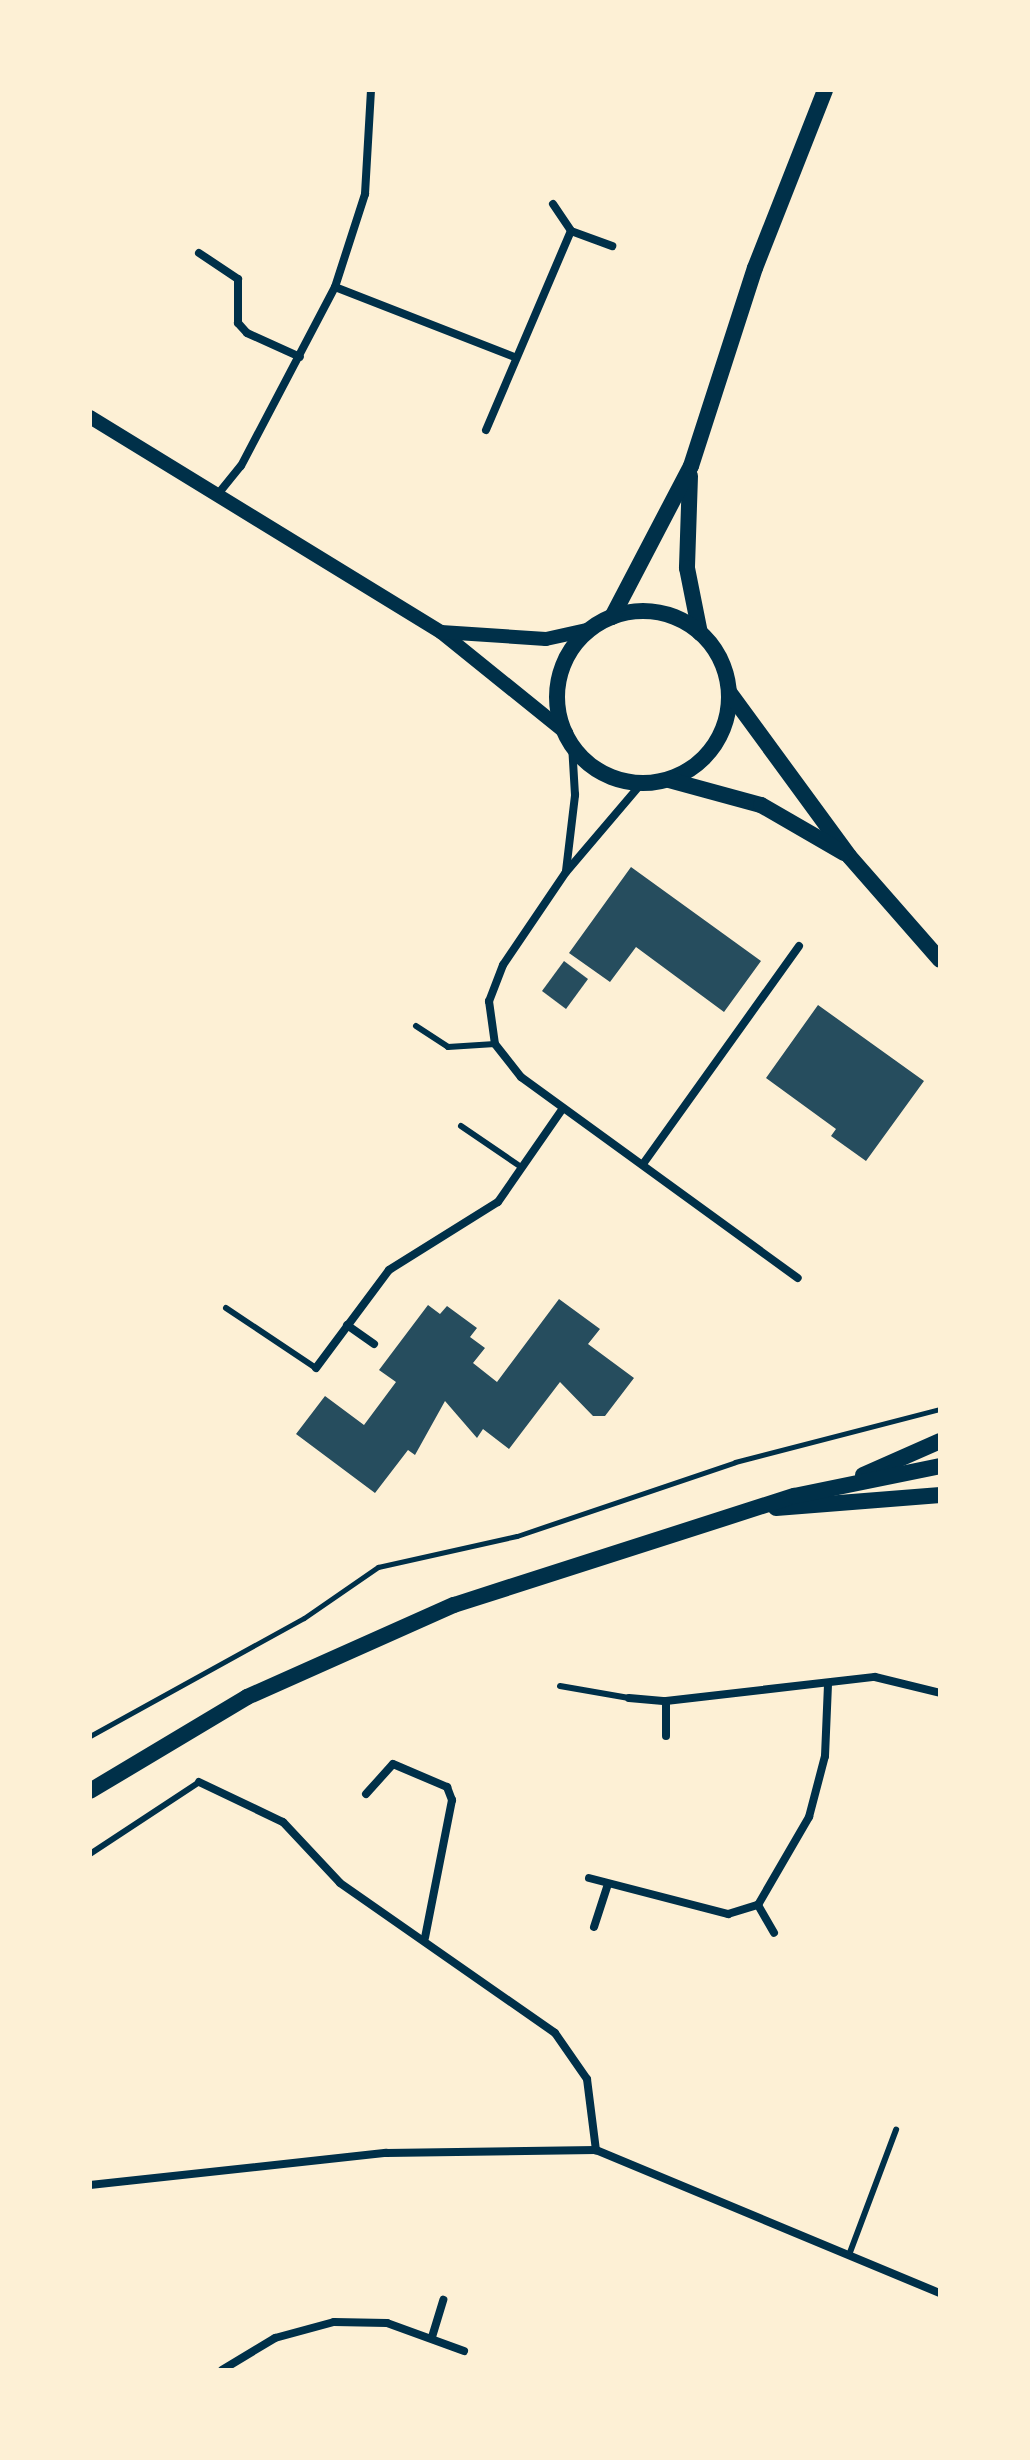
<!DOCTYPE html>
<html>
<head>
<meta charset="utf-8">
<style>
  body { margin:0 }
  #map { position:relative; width:1030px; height:2460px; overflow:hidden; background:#fdf0d5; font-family:"Titillium Web",sans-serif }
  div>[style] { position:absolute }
  .building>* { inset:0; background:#264d5e }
  .path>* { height:5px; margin:-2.5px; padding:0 2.5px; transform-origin:2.5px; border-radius:2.5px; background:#003049 }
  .service>* { height:6px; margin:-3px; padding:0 3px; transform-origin:3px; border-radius:3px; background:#003049 }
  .minor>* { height:8px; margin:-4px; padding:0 4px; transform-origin:4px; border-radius:4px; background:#003049 }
  .tertiary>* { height:14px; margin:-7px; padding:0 7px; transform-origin:7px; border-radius:7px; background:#003049 }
  .secondary>* { height:16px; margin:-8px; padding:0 8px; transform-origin:8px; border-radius:8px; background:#003049 }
  .secondary>.ring { margin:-8px; padding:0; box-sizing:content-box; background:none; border:16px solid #003049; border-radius:50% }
  span { translate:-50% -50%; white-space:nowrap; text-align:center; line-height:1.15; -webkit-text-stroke:8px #fdf0d5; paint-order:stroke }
  .frame { position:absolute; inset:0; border:92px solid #fdf0d5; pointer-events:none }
</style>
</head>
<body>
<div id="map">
  <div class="building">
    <div style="clip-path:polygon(631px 867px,761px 961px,724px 1012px,636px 947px,610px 982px,569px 953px)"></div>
    <div style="clip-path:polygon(564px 961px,588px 979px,566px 1009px,542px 991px)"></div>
    <div style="clip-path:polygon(818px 1005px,924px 1081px,866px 1161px,831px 1136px,836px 1129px,766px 1078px)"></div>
    <div style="clip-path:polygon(559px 1299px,600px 1329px,588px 1344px,634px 1378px,605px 1416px,593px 1416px,560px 1382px,509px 1449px,483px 1429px,477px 1438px,445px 1401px,415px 1455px,408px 1450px,375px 1493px,296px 1434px,325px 1396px,364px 1425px,396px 1382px,379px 1370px,428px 1305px,440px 1314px,447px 1306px,477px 1328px,470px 1337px,485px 1348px,473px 1363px,497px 1382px)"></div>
  </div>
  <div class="path">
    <div style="left:90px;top:1736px;width:244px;rotate:-28.9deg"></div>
    <div style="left:304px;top:1618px;width:90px;rotate:-34.6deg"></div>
    <div style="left:378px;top:1567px;width:142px;rotate:-12.6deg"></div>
    <div style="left:517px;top:1536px;width:230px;rotate:-18.7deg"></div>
    <div style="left:735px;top:1462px;width:212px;rotate:-14.5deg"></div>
  </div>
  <div class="service">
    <div style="left:416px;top:1026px;width:38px;rotate:33deg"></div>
    <div style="left:448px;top:1047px;width:47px;rotate:-3.7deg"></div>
    <div style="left:461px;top:1126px;width:73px;rotate:34.3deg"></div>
    <div style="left:226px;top:1308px;width:108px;rotate:33.7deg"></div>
    <div style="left:560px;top:1686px;width:70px;rotate:9.9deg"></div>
    <div style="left:90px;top:1854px;width:131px;rotate:-33.4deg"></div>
    <div style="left:849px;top:2255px;width:134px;rotate:-69.4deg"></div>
  </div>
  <div class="minor">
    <div style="left:553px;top:204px;width:32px;rotate:56deg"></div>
    <div style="left:571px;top:231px;width:44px;rotate:20.1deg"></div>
    <div style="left:199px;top:253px;width:47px;rotate:33.7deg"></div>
    <div style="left:238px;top:279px;width:44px;rotate:90deg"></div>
    <div style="left:238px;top:323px;width:13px;rotate:48deg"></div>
    <div style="left:247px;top:333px;width:58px;rotate:24.4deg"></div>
    <div style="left:335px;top:287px;width:193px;rotate:21.3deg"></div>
    <div style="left:486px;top:430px;width:216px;rotate:-66.9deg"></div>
    <div style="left:218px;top:494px;width:36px;rotate:-51deg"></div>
    <div style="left:241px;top:466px;width:202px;rotate:-62.3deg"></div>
    <div style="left:335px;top:287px;width:98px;rotate:-72.1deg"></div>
    <div style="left:365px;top:194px;width:104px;rotate:-86.7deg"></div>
    <div style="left:641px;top:784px;width:116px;rotate:130.4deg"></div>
    <div style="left:566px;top:872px;width:112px;rotate:124.1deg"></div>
    <div style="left:503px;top:965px;width:39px;rotate:111deg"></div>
    <div style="left:489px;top:1001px;width:43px;rotate:82.1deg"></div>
    <div style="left:495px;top:1044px;width:42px;rotate:51.8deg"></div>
    <div style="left:521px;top:1077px;width:342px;rotate:36deg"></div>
    <div style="left:566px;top:871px;width:77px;rotate:-83.2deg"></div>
    <div style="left:575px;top:795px;width:50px;rotate:-93.4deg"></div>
    <div style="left:643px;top:1164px;width:268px;rotate:-54.4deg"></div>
    <div style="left:347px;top:1325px;width:33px;rotate:35deg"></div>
    <div style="left:316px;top:1368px;width:122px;rotate:-53.3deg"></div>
    <div style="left:389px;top:1270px;width:128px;rotate:-32deg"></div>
    <div style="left:498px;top:1202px;width:114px;rotate:-55.3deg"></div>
    <div style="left:629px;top:1698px;width:37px;rotate:5deg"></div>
    <div style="left:666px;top:1701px;width:210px;rotate:-6.6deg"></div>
    <div style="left:875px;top:1677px;width:67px;rotate:13.8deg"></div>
    <div style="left:666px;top:1701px;width:35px;rotate:90deg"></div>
    <div style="left:199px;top:1782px;width:93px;rotate:25.5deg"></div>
    <div style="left:283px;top:1822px;width:83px;rotate:46.9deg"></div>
    <div style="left:340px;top:1883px;width:262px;rotate:34.9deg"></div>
    <div style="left:555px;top:2033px;width:56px;rotate:55.2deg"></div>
    <div style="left:587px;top:2079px;width:72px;rotate:82.8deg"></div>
    <div style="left:366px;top:1794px;width:40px;rotate:-48deg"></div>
    <div style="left:393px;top:1764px;width:59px;rotate:23.1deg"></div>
    <div style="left:447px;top:1787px;width:14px;rotate:69deg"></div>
    <div style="left:452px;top:1800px;width:140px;rotate:101.1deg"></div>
    <div style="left:589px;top:1878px;width:144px;rotate:14.5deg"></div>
    <div style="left:728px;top:1914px;width:31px;rotate:-17deg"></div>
    <div style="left:758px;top:1905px;width:102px;rotate:-59.9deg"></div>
    <div style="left:809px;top:1817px;width:63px;rotate:-75.3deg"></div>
    <div style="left:825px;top:1756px;width:73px;rotate:-87.6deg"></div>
    <div style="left:758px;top:1905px;width:32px;rotate:60deg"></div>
    <div style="left:594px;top:1927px;width:45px;rotate:-72deg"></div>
    <div style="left:90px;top:2185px;width:298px;rotate:-6.2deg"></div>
    <div style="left:386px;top:2153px;width:210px;rotate:-0.8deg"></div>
    <div style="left:596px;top:2150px;width:373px;rotate:22.6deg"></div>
    <div style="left:432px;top:2337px;width:39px;rotate:-73deg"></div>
    <div style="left:222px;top:2370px;width:62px;rotate:-31.1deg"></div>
    <div style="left:275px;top:2338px;width:61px;rotate:-15.2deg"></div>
    <div style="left:334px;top:2322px;width:53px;rotate:1.1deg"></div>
    <div style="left:387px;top:2323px;width:82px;rotate:20deg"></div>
  </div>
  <div class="tertiary">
    <div style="left:90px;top:417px;width:412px;rotate:31.5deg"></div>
    <div style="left:441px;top:632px;width:161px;rotate:38.9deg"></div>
    <div style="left:441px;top:632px;width:105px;rotate:3.8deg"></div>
    <div style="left:546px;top:639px;width:46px;rotate:-12.5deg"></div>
  </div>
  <div class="secondary">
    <div style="left:690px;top:476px;width:92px;rotate:91.9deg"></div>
    <div style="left:687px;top:568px;width:66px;rotate:78.7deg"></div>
    <div class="ring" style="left:557px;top:611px;width:156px;height:156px"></div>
    <div style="left:612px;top:617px;width:170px;rotate:-62.4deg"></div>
    <div style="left:691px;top:466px;width:208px;rotate:-72.1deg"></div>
    <div style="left:755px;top:268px;width:191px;rotate:-68.5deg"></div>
    <div style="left:729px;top:692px;width:203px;rotate:53.8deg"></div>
    <div style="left:849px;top:856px;width:138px;rotate:48.8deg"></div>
    <div style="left:669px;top:780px;width:95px;rotate:15.2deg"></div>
    <div style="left:761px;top:805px;width:96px;rotate:30deg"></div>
    <div style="left:863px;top:1475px;width:84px;rotate:-23.8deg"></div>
    <div style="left:776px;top:1508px;width:165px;rotate:-4.5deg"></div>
    <div style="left:90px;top:1791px;width:183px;rotate:-30.9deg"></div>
    <div style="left:247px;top:1697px;width:227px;rotate:-24deg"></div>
    <div style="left:454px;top:1605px;width:357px;rotate:-17.8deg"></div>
    <div style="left:794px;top:1496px;width:149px;rotate:-11.6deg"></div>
  </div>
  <div class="frame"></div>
</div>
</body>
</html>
